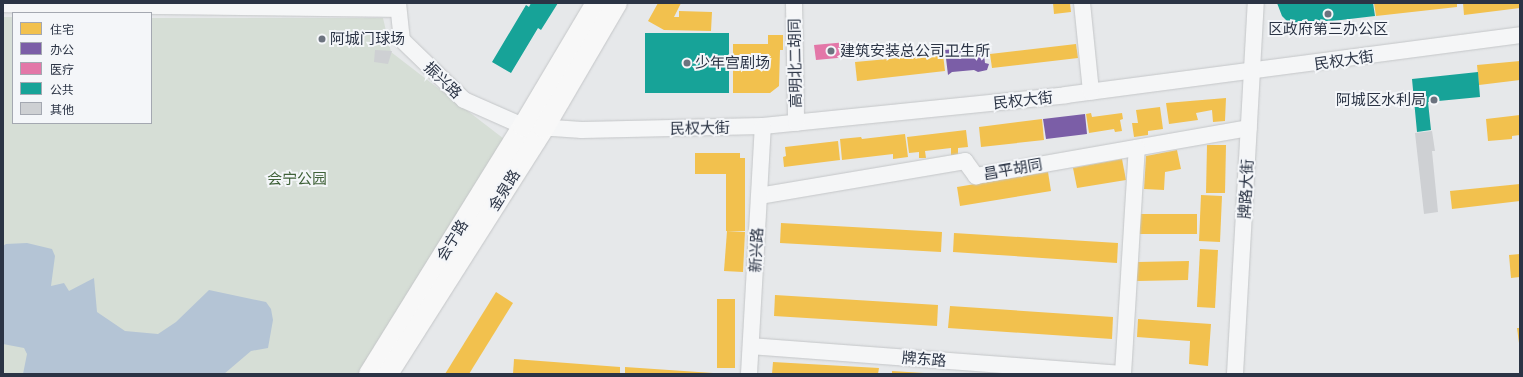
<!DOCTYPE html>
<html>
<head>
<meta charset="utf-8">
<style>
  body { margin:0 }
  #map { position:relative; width:1523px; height:377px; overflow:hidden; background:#e6e8ea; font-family:Mulish,"Noto Sans SC",sans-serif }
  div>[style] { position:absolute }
  .green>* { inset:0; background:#d6ded6 }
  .water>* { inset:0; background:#b4c4d5 }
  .homes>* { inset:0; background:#f2c14e }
  .offices>* { inset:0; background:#7b5ea7 }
  .health>* { inset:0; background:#e377a8 }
  .public>* { inset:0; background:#17a398 }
  .building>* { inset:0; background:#ced0d3 }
  .roads { filter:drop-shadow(0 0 1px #c4c6c8) drop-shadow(0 0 1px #c4c6c8) }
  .minor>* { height:16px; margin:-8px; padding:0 8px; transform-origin:8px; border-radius:8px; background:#f5f6f7 }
  .major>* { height:20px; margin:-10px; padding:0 10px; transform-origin:10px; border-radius:10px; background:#f8f8f8 }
  .dots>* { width:11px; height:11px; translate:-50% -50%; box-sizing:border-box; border:2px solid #f4f6f9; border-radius:50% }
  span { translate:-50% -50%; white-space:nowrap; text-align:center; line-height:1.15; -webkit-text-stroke:4px #f4f6f9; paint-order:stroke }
  .poi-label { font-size:15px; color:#2b3445 }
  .left { translate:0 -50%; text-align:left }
  .right { translate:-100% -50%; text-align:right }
  .street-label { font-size:15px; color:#2b3445 }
  .park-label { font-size:15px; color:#3f6138 }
  .frame { position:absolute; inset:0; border:4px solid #2b3445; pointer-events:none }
  .legend { position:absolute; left:12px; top:12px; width:140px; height:112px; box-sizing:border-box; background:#f4f6f9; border:1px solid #a4a8b1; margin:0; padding:5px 7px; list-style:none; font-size:12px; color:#2b3445 }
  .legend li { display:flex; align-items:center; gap:8px; height:20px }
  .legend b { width:20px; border:1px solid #a4a8b1 }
</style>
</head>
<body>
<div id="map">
  <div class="green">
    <div style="clip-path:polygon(3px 17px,13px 17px,13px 123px,151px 123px,151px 18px,383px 18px,391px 52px,508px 142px,359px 374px,3px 374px)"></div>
  </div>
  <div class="water">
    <div style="clip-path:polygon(27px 243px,52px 249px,55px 256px,51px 286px,64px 283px,69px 291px,94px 278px,97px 312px,125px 331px,158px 334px,176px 322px,209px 290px,266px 302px,271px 309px,273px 320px,268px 348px,251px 351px,224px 374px,23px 374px,27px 354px,24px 348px,3px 344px,3px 246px,6px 244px)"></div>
  </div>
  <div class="homes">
    <div style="clip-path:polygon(658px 3px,681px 3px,674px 17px,679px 17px,679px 11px,712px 12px,711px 31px,664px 30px,648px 21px)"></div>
    <div style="clip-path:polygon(1053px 3px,1070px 3px,1071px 12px,1054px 14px)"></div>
    <div style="clip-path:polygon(1374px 3px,1457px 3px,1457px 7px,1376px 16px)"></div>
    <div style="clip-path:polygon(1463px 3px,1520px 3px,1520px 8px,1464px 15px)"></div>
    <div style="clip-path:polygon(768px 35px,783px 35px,783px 50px,780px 50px,779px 86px,770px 93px,733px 93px,733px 44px,768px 44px)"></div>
    <div style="clip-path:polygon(1076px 44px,1078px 58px,992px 68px,990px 54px)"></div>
    <div style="clip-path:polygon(943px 54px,945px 71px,857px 81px,855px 62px)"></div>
    <div style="clip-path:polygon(1520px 61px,1520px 80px,1479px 85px,1477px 65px)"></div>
    <div style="clip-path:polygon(1226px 98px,1225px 121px,1213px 122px,1212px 110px,1196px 113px,1198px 120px,1169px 124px,1166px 103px)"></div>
    <div style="clip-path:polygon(1160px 107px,1163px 129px,1148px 131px,1148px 135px,1134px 137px,1132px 123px,1138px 123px,1136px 110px)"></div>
    <div style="clip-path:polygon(1091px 113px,1092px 117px,1122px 113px,1123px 119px,1120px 120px,1122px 131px,1115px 132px,1114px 129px,1089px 133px,1086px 114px)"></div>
    <div style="clip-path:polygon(1520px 115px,1520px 135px,1512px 136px,1512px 139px,1488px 141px,1486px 119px)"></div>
    <div style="clip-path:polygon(1042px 119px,1044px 140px,981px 147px,979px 127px)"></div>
    <div style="clip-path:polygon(966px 130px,968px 147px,958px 148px,958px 155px,951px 155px,951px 148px,925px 151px,926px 158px,919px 158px,919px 152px,909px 153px,907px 137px)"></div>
    <div style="clip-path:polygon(905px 134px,908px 157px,893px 159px,893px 154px,842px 160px,840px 139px,861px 137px,862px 139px)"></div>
    <div style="clip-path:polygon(838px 141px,840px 160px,784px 167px,783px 157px,786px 156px,785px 147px)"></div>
    <div style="clip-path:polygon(1207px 145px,1226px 145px,1225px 193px,1206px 193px)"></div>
    <div style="clip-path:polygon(1177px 150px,1181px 169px,1165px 172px,1164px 190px,1144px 189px,1146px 156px)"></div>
    <div style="clip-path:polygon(695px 153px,740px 153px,740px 158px,745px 158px,745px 231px,726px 231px,726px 174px,695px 174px)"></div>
    <div style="clip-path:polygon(1122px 159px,1126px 180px,1077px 188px,1073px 168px)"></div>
    <div style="clip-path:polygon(1048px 172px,1051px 191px,960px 206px,957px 187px)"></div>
    <div style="clip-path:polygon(1520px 184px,1520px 201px,1452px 209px,1450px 191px)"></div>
    <div style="clip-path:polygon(1201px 195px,1222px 196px,1220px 242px,1199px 241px)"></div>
    <div style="clip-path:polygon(1139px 214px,1197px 214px,1197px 234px,1139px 234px)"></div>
    <div style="clip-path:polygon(781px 223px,942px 232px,941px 252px,780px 243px)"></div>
    <div style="clip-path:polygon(727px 231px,745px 232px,743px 272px,724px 271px)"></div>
    <div style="clip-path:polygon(954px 233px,1118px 243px,1117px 263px,953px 252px)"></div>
    <div style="clip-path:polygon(1200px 249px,1218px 250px,1215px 308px,1197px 307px)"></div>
    <div style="clip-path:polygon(1520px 254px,1520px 277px,1511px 278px,1509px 255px)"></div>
    <div style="clip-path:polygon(1189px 261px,1188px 280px,1137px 281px,1137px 262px)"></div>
    <div style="clip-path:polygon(496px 292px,513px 303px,469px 374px,445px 374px)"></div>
    <div style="clip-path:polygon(775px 295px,938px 305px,937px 326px,774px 316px)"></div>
    <div style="clip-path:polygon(717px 299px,735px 299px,735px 368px,717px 368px)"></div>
    <div style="clip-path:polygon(950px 306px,1113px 317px,1112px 339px,948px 328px)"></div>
    <div style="clip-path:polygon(1138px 319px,1211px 324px,1208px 366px,1189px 364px,1190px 341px,1137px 337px)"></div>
    <div style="clip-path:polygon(1517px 328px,1520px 328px,1520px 343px,1519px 343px)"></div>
    <div style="clip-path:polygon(514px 359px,620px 367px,620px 374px,513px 374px)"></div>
    <div style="clip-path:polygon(773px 362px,879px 368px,878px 374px,772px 374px)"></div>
    <div style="clip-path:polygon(625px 367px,713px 373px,713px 374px,625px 374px)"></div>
    <div style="clip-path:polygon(892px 371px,924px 373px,924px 374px,892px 374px)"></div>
  </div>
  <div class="offices">
    <div style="clip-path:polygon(983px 46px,985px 63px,989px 64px,987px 70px,978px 72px,974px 70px,952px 72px,948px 75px,945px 50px)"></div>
    <div style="clip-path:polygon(1085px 114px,1087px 134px,1046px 139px,1043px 119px)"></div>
  </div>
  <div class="health">
    <div style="clip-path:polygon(847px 42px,848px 57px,816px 60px,814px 45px)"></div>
  </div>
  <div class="public">
    <div style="clip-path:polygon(531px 3px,558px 3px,541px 30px,538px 28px,511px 73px,492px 62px,526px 5px,529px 7px)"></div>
    <div style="clip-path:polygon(1277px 3px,1373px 3px,1375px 16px,1307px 24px,1306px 27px,1302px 27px,1300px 25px,1290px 24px,1282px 16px)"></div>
    <div style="clip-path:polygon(645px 33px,729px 33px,729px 93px,645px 93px)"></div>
    <div style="clip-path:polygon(1478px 72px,1480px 97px,1428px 102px,1431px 130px,1417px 132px,1412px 79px)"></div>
  </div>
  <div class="building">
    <div style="clip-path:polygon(375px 50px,392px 51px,388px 64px,374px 62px)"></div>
    <div style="clip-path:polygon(1432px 131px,1435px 151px,1432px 151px,1438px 212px,1424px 214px,1415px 133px)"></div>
  </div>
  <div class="roads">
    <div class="minor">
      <div style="left:398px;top:3px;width:37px;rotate:84deg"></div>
      <div style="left:402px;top:40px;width:86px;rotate:44.1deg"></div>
      <div style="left:464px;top:100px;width:64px;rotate:23.8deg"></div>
      <div style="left:523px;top:126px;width:59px;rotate:3.9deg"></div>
      <div style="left:582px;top:130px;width:181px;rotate:-1.3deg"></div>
      <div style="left:763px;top:126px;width:305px;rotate:-5.8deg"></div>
      <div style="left:1066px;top:95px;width:458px;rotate:-7.5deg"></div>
      <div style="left:794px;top:3px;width:120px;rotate:89deg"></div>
      <div style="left:1082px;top:3px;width:89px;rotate:84.2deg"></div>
      <div style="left:3px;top:4px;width:395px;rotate:0.7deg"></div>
      <div style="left:759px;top:196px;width:209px;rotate:-9.6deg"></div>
      <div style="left:965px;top:161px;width:19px;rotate:54deg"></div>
      <div style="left:976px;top:176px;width:277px;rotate:-10deg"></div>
      <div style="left:751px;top:346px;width:371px;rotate:4.3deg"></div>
      <div style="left:749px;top:374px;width:248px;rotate:-86.8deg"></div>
      <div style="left:1123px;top:374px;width:226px;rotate:-86.5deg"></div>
      <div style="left:1235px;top:374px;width:372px;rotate:-86.8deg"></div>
    </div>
    <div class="major">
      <div style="left:369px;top:374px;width:292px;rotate:-58.2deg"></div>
      <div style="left:523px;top:126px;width:143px;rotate:-59.3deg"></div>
      <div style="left:388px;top:374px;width:291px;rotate:-57.6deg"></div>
      <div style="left:544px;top:128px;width:145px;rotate:-59.7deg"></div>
    </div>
  </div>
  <div class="dots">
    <div style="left:1328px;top:14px;background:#6c737f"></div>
    <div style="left:322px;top:39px;background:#6c737f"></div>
    <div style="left:831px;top:51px;background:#6c737f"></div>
    <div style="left:687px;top:63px;background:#6c737f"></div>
    <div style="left:1434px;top:100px;background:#6c737f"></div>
  </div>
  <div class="poi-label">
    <span style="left:1328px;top:29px">区政府第三办公区</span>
    <span class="left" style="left:330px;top:39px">阿城门球场</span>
    <span class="left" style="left:840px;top:51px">建筑安装总公司卫生所</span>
    <span class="left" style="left:695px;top:63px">少年宫剧场</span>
    <span class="right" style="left:1426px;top:100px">阿城区水利局</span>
  </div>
  <div class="street-label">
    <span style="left:1344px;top:60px;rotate:-8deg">民权大街</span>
    <span style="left:795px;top:63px;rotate:-91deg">高明北二胡同</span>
    <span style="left:443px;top:80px;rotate:44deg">振兴路</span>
    <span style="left:1023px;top:100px;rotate:-6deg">民权大街</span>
    <span style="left:700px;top:128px;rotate:-1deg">民权大街</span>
    <span style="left:1013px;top:169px;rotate:-10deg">昌平胡同</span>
    <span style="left:1246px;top:189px;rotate:-87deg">牌路大街</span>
    <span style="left:504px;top:190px;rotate:-58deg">金泉路</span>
    <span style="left:452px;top:240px;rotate:-58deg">会宁路</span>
    <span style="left:756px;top:250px;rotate:-87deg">新兴路</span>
    <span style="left:924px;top:359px;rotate:4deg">牌东路</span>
  </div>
  <div class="park-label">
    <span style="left:297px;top:179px">会宁公园</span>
  </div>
  <div class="frame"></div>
  <ul class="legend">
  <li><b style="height:11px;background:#f2c14e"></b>住宅</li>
  <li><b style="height:11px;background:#7b5ea7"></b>办公</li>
  <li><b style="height:11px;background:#e377a8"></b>医疗</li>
  <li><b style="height:11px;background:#17a398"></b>公共</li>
  <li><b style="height:11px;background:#ced0d3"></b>其他</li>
  </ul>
</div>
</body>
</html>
